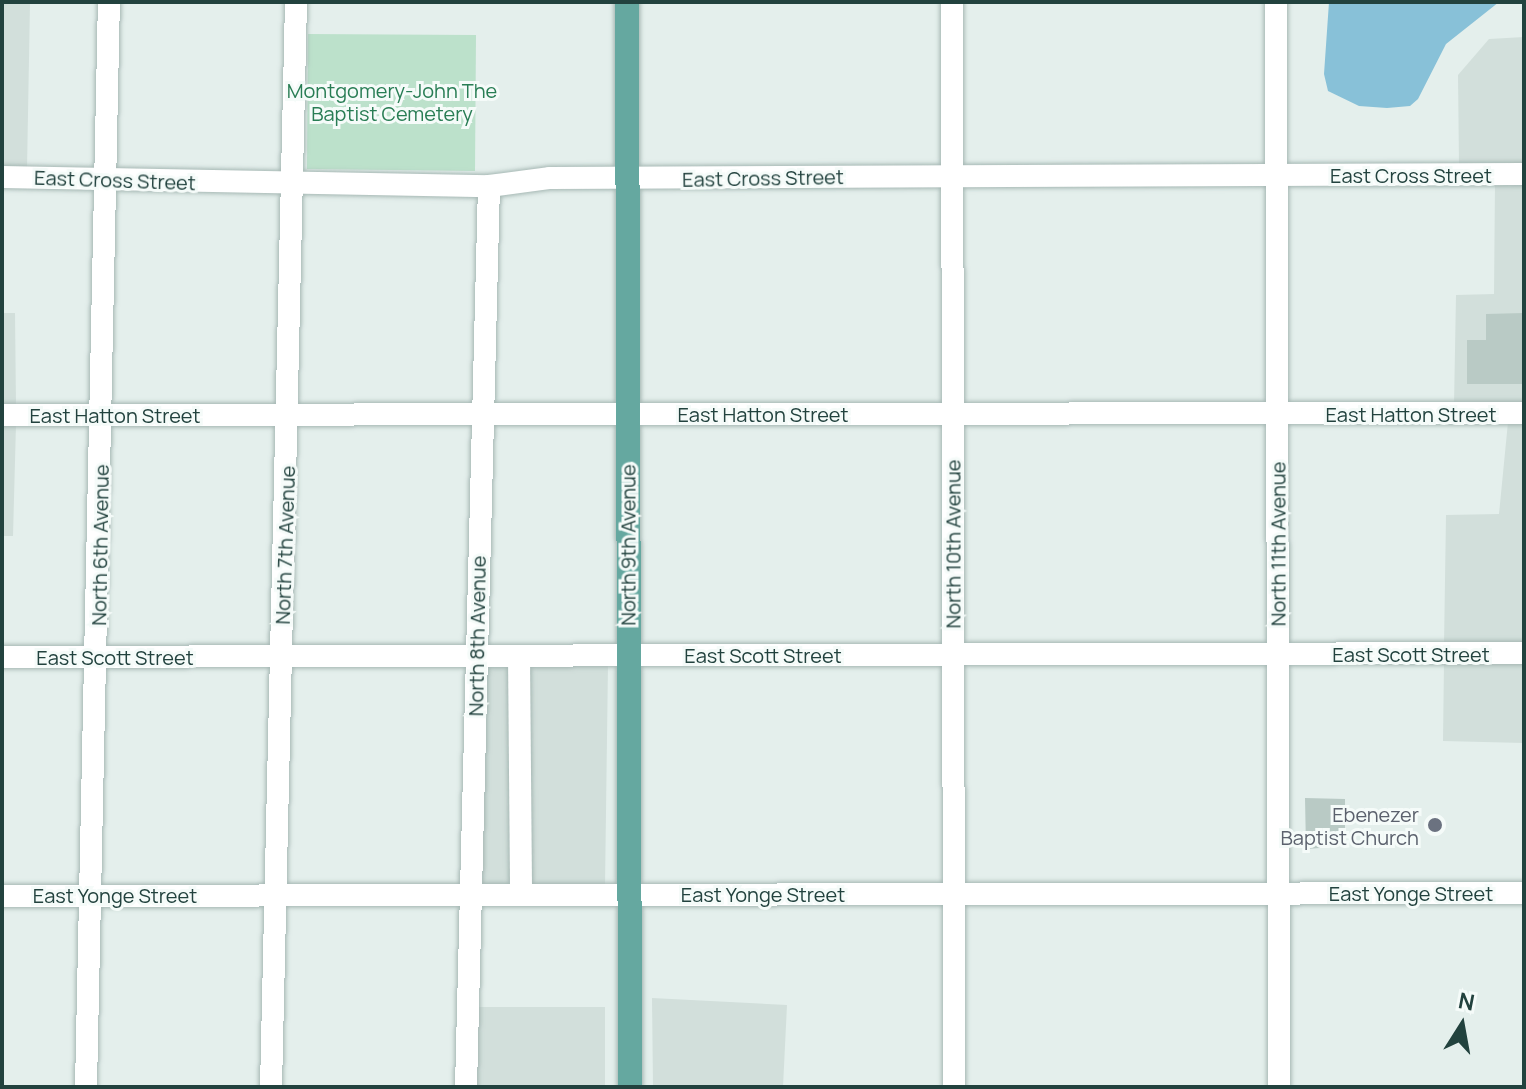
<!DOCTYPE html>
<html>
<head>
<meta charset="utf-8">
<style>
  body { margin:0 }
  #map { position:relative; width:1526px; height:1089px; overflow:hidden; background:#e4efec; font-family:Manrope,sans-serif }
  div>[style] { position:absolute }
  .built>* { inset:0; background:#d2dfdb }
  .green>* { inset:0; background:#bce1cb }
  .water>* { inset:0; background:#88c1d8 }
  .building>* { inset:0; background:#b9cac5 }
  .roads { filter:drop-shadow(0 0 2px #a6b8b4) drop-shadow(0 0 2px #a6b8b4) }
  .minor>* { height:22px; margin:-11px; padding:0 11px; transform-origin:11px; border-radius:11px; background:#fff }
  .major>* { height:24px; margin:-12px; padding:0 12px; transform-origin:12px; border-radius:12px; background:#65a8a0 }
  .dots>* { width:22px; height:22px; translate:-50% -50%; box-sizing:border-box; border:4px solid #f5fbf9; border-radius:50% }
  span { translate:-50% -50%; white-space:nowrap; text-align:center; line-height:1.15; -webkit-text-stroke:6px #f5fbf9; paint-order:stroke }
  .park-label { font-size:20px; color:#287d54 }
  .street-label { font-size:20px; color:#22423e }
  .worship-label { font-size:20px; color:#5b616d }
  .right { translate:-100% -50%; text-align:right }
  .frame { position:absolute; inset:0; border:4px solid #22423e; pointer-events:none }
  .north { position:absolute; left:1422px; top:985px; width:80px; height:80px; -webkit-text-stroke:6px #f5fbf9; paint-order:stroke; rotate:11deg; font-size:22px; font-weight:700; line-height:32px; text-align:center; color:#22423e }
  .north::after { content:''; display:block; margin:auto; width:28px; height:36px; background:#22423e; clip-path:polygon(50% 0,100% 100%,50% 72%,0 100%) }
</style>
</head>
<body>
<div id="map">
  <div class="built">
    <div style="clip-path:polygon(2px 3px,30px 3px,27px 169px,2px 168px)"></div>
    <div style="clip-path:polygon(1524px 37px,1524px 166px,1459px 166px,1458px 75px,1489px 39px)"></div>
    <div style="clip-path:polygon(1495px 183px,1524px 183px,1524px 405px,1454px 405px,1456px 295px,1494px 294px)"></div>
    <div style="clip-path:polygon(2px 313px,15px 313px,16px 406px,2px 406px)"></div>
    <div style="clip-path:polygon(1508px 422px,1524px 422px,1524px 645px,1444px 645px,1446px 515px,1499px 514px)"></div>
    <div style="clip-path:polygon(2px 424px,16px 424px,13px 536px,2px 536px)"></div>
    <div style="clip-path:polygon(1444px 662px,1524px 662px,1524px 743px,1443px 741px)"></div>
    <div style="clip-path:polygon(484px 664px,608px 664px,605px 886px,478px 886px)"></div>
    <div style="clip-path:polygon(652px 998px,787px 1005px,783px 1087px,653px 1087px)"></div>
    <div style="clip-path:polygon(475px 1007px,605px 1007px,605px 1087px,473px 1087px)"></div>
  </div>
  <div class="green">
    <div style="clip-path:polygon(308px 34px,476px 35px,475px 171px,307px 169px)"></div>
  </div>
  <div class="water">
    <div style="clip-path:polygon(1329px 2px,1499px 2px,1446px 44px,1418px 99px,1410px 106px,1387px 108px,1359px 106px,1328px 91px,1324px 74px)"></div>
  </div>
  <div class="building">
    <div style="clip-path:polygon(1524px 313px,1524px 384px,1467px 384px,1467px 340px,1486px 340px,1486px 314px)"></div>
    <div style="clip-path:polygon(1305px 798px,1345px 799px,1345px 841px,1320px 841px,1320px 848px,1306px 849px)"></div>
  </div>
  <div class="roads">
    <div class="minor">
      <div style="left:952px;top:2px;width:1085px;rotate:89.89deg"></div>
      <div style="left:1276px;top:2px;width:1085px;rotate:89.84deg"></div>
      <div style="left:2px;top:177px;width:487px;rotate:1.1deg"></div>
      <div style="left:489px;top:186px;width:62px;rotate:-7.5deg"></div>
      <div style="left:550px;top:178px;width:974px;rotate:-0.24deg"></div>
      <div style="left:2px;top:415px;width:1522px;rotate:-0.08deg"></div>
      <div style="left:519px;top:656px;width:239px;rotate:89.5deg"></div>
      <div style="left:2px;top:657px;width:1522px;rotate:-0.15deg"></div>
      <div style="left:2px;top:896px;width:1522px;rotate:-0.11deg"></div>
      <div style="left:86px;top:1087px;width:1085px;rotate:-88.79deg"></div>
      <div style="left:271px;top:1087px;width:1085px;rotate:-88.68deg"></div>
      <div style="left:466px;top:1087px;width:901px;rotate:-88.54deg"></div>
    </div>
    <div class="major">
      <div style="left:627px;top:2px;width:1085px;rotate:89.84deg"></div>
    </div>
  </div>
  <div class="dots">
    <div style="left:1435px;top:825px;background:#6b7280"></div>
  </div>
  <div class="park-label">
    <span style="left:392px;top:102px">Montgomery-John The<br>Baptist Cemetery</span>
  </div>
  <div class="street-label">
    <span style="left:1411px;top:175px">East Cross Street</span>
    <span style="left:763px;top:178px;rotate:-1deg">East Cross Street</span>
    <span style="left:115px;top:180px;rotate:2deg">East Cross Street</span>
    <span style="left:763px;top:414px">East Hatton Street</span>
    <span style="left:1411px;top:414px">East Hatton Street</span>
    <span style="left:115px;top:415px">East Hatton Street</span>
    <span style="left:953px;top:544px;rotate:-90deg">North 10th Avenue</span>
    <span style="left:1278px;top:544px;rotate:-90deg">North 11th Avenue</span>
    <span style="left:100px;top:545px;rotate:-89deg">North 6th Avenue</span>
    <span style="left:285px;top:545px;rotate:-88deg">North 7th Avenue</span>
    <span style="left:628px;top:545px;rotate:-90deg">North 9th Avenue</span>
    <span style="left:477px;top:636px;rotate:-89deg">North 8th Avenue</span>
    <span style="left:1411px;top:654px">East Scott Street</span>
    <span style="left:763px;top:655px">East Scott Street</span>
    <span style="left:115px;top:657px">East Scott Street</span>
    <span style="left:1411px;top:893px">East Yonge Street</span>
    <span style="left:763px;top:894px">East Yonge Street</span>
    <span style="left:115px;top:895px">East Yonge Street</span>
  </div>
  <div class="worship-label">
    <span class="right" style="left:1419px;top:826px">Ebenezer<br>Baptist Church</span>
  </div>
  <div class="frame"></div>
  <div class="north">N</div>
</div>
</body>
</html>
